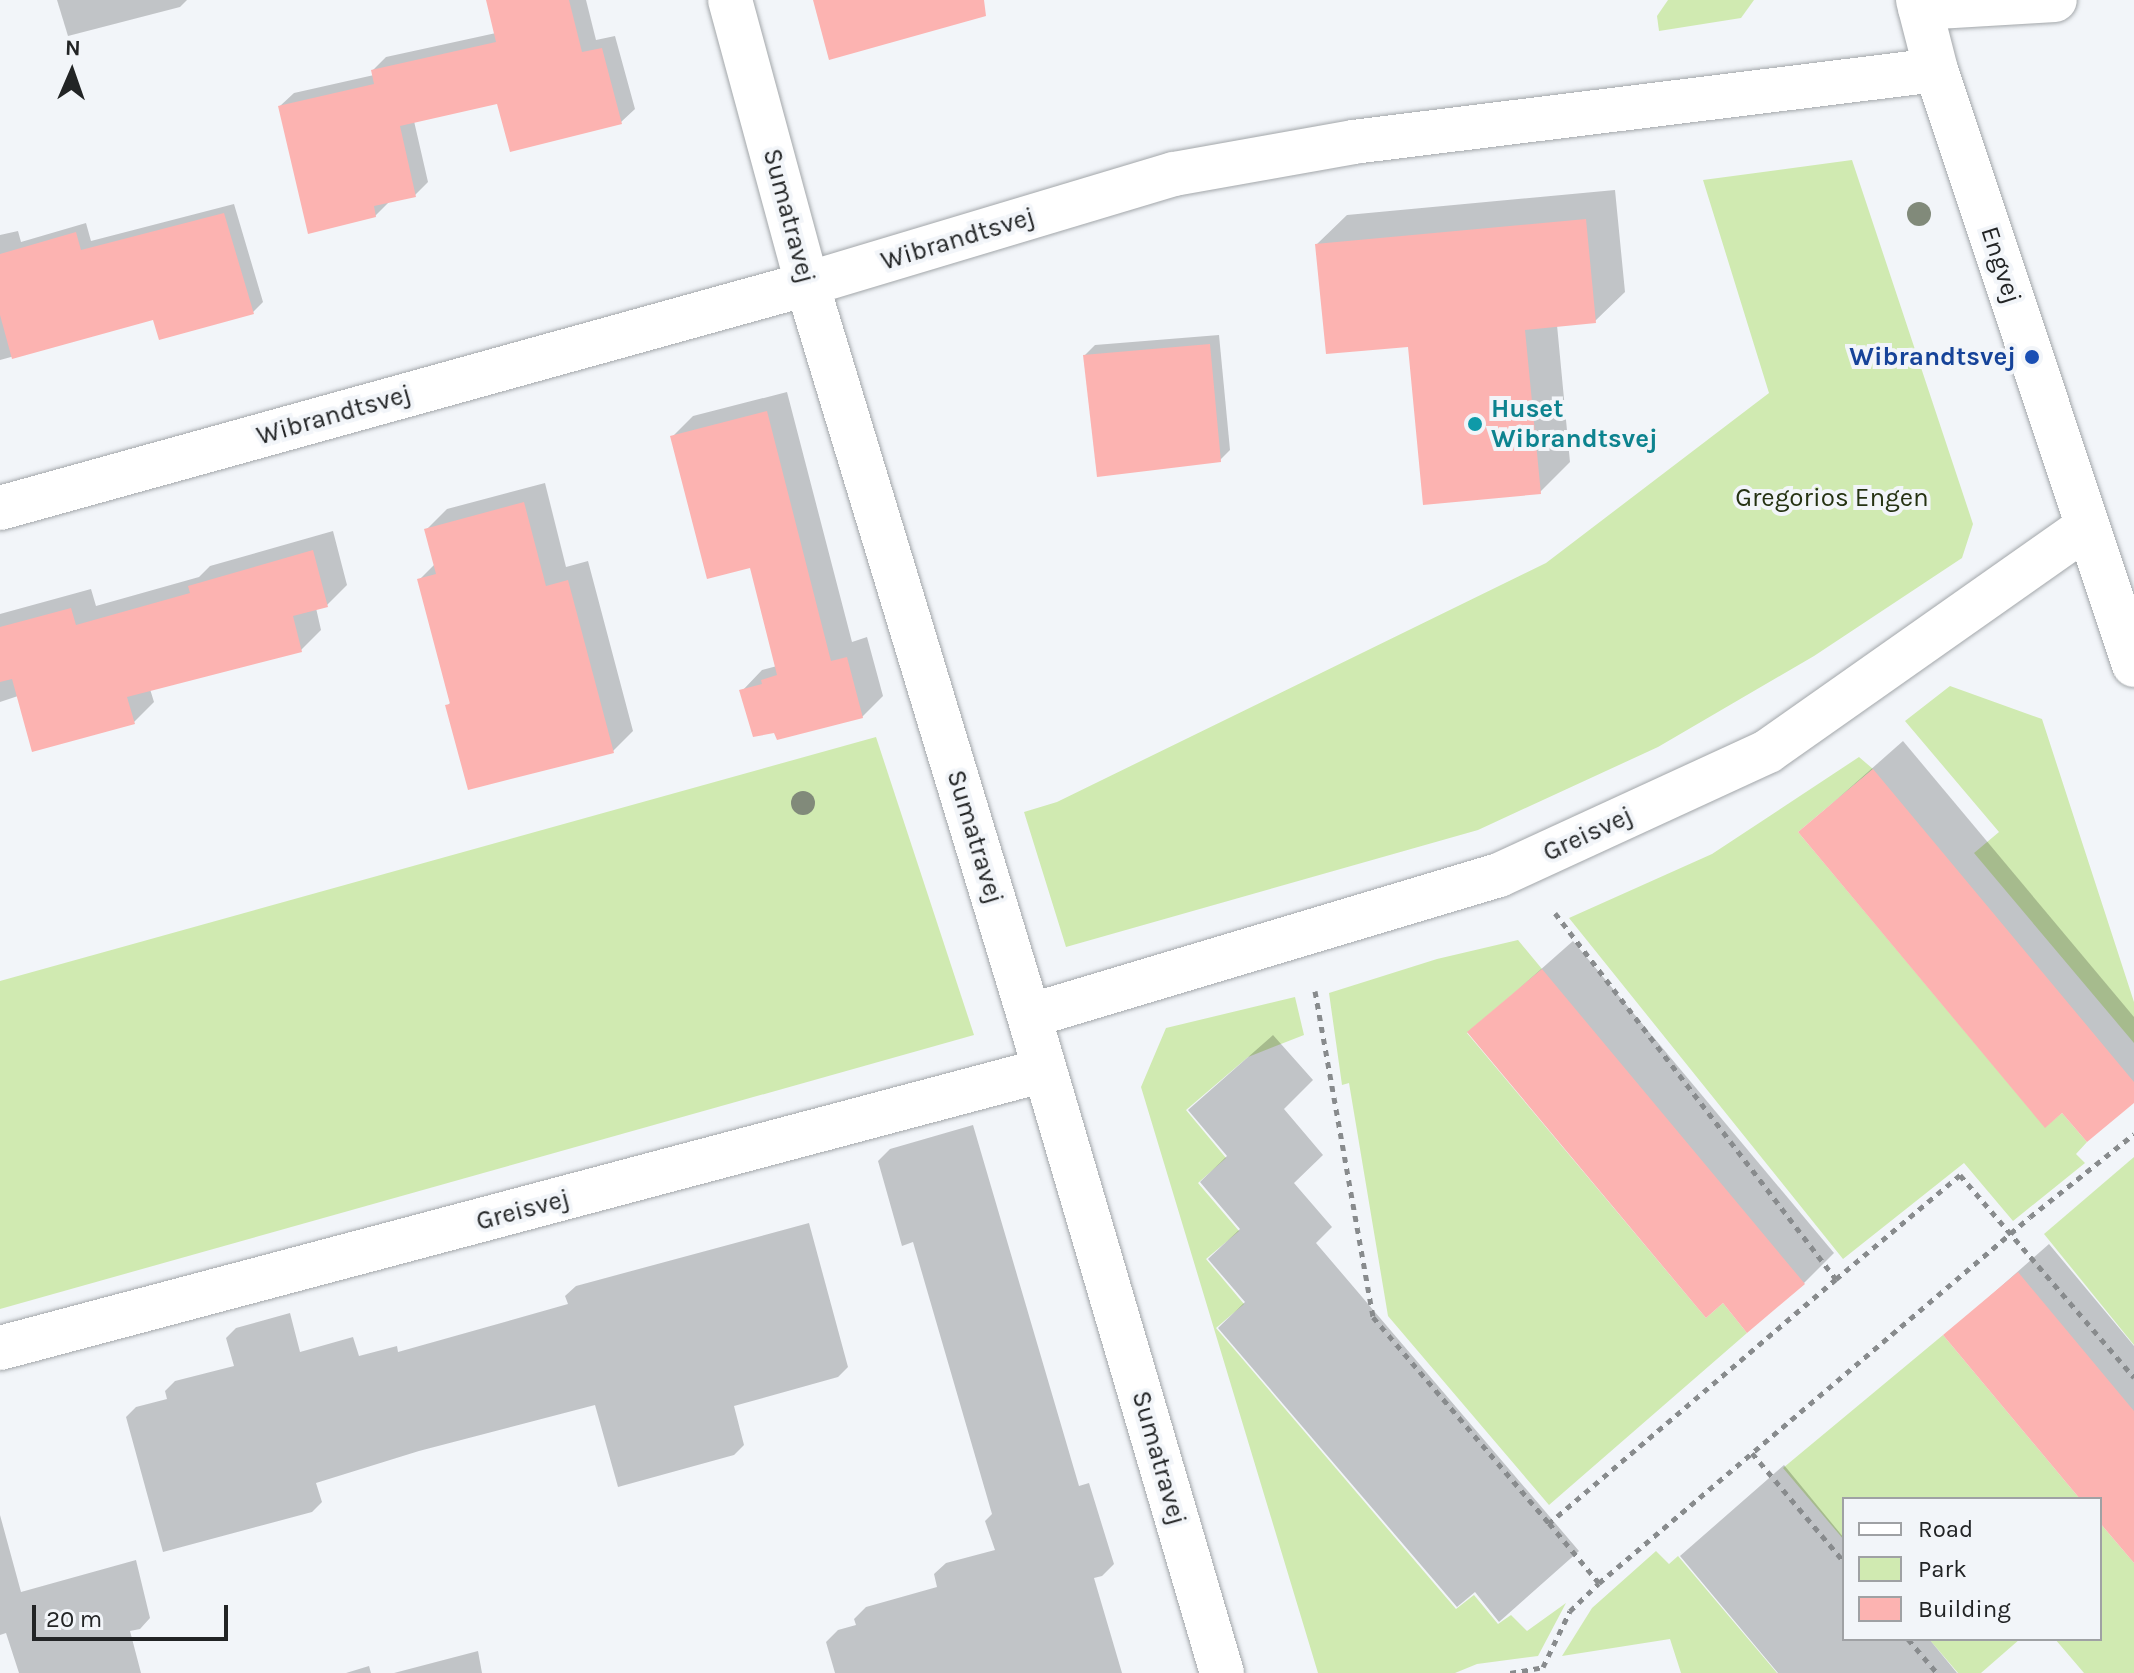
<!DOCTYPE html>
<html>
<head>
<meta charset="utf-8">
<style>
  body { margin:0 }
  #map { position:relative; width:2134px; height:1673px; overflow:hidden; background:#f2f5f9; font-family:Karla,sans-serif }
  div>[style] { position:absolute }
  .green>* { inset:0; background:#d0eab1 }
  .shadow>* { inset:0; background:#0003 }
  .building>* { inset:0; background:#fcb3b1 }
  .path>* { height:5px; margin-top:-2.5px; transform-origin:0; background:repeating-linear-gradient(90deg,#888b8d 0 6px,transparent 0 12px) }
  .roads { filter:drop-shadow(0 0 2px #a3a7aa) drop-shadow(0 0 2px #a3a7aa) }
  .minor>* { height:44px; margin:-22px; padding:0 22px; transform-origin:22px; border-radius:22px; background:#fff }
  .trees>* { width:24px; height:24px; margin:-12px; border-radius:50%; background:#818a7a }
  .dots>* { width:22px; height:22px; translate:-50% -50%; box-sizing:border-box; border:4px solid #f2f5f9; border-radius:50% }
  span { translate:-50% -50%; white-space:nowrap; text-align:center; line-height:1.15; -webkit-text-stroke:8px #f2f5f9; paint-order:stroke }
  .street-label { font-size:26px; color:#222425 }
  .transit-label { font-size:26px; color:#164399; font-weight:700 }
  .right { translate:-100% -50%; text-align:right }
  .culture-label { font-size:26px; color:#0d838f; font-weight:700 }
  .left { translate:0 -50%; text-align:left }
  .park-label { font-size:26px; color:#253212 }
  .legend { position:absolute; left:1842px; top:1497px; width:260px; height:144px; box-sizing:border-box; background:#f2f5f9; border:2px solid #9fa1a4; margin:0; padding:10px 14px; list-style:none; font-size:24px; color:#222425 }
  .legend li { display:flex; align-items:center; gap:16px; height:40px }
  .legend b { width:40px; border:2px solid #9fa1a4 }
  .north { position:absolute; left:32px; top:32px; width:80px; height:80px; -webkit-text-stroke:6px #f2f5f9; paint-order:stroke; rotate:2deg; font-size:22px; font-weight:700; line-height:32px; text-align:center; color:#222425 }
  .north::after { content:''; display:block; margin:auto; width:28px; height:36px; background:#222425; clip-path:polygon(50% 0,100% 100%,50% 72%,0 100%) }
  .scale { position:absolute; left:32px; top:1605px; width:196px; height:36px; box-sizing:border-box; border:4px solid #222425; border-top:0; padding-left:10px; font-size:24px; line-height:28px; white-space:nowrap; color:#222425; -webkit-text-stroke:6px #f2f5f9; paint-order:stroke }
</style>
</head>
<body>
<div id="map">
  <div class="green">
    <div style="clip-path:polygon(1668px 0,1754px 0,1741px 18px,1659px 31px,1657px 16px)"></div>
    <div style="clip-path:polygon(1852px 160px,1973px 524px,1962px 558px,1814px 656px,1658px 747px,1478px 830px,1066px 947px,1024px 812px,1057px 802px,1546px 563px,1769px 393px,1703px 180px)"></div>
    <div style="clip-path:polygon(1950px 686px,2042px 719px,2134px 1002px,2134px 1043px,1974px 853px,1999px 832px,1905px 721px)"></div>
    <div style="clip-path:polygon(876px 737px,974px 1035px,0 1309px,0 981px)"></div>
    <div style="clip-path:polygon(1859px 757px,1873px 769px,1798px 832px,2045px 1127px,2062px 1113px,2087px 1142px,2076px 1154px,2085px 1163px,2013px 1221px,1964px 1163px,1843px 1259px,1569px 918px,1712px 854px)"></div>
    <div style="clip-path:polygon(1518px 940px,1542px 969px,1467px 1033px,1706px 1318px,1723px 1303px,1747px 1333px,1549px 1505px,1388px 1316px,1349px 1083px,1342px 1085px,1329px 993px,1437px 959px)"></div>
    <div style="clip-path:polygon(1295px 997px,1304px 1035px,1248px 1057px,1186px 1110px,1226px 1158px,1198px 1183px,1239px 1231px,1206px 1259px,1244px 1304px,1216px 1328px,1456px 1609px,1474px 1595px,1498px 1624px,1511px 1615px,1527px 1631px,1566px 1603px,1538px 1656px,1477px 1664px,1455px 1673px,1318px 1673px,1141px 1087px,1166px 1028px)"></div>
    <div style="clip-path:polygon(2134px 1157px,2134px 1345px,2044px 1234px)"></div>
    <div style="clip-path:polygon(1943px 1335px,2080px 1499px,1844px 1499px,1844px 1540px,1783px 1468px)"></div>
    <div style="clip-path:polygon(2100px 1523px,2134px 1563px,2134px 1673px,2084px 1673px,2055px 1639px,2100px 1639px)"></div>
    <div style="clip-path:polygon(1656px 1551px,1669px 1564px,1678px 1556px,1777px 1673px,1681px 1673px,1670px 1639px,1562px 1656px,1592px 1608px)"></div>
    <div style="clip-path:polygon(1929px 1639px,2020px 1639px,1981px 1673px,1958px 1673px)"></div>
  </div>
  <div class="shadow">
    <div style="clip-path:polygon(57px 0,187px 0,180px 7px,68px 36px)"></div>
    <div style="clip-path:polygon(488px 0,586px 0,596px 40px,615px 36px,635px 109px,621px 122px,498px 101px,414px 121px,428px 182px,415px 195px,389px 202px,375px 216px,280px 106px,294px 93px,374px 75px,373px 70px,386px 57px,496px 33px)"></div>
    <div style="clip-path:polygon(1615px 190px,1625px 292px,1595px 321px,1557px 325px,1570px 462px,1540px 492px,1317px 244px,1347px 215px)"></div>
    <div style="clip-path:polygon(234px 204px,263px 302px,253px 312px,155px 318px,0 360px,0 235px,18px 231px,21px 242px,86px 223px,91px 241px)"></div>
    <div style="clip-path:polygon(1219px 335px,1230px 450px,1220px 460px,1085px 355px,1095px 345px)"></div>
    <div style="clip-path:polygon(787px 392px,852px 642px,867px 637px,883px 696px,862px 717px,742px 691px,762px 670px,777px 666px,752px 566px,672px 437px,693px 416px)"></div>
    <div style="clip-path:polygon(545px 483px,566px 567px,588px 561px,633px 731px,613px 751px,448px 705px,451px 702px,419px 580px,435px 564px,426px 530px,447px 509px)"></div>
    <div style="clip-path:polygon(333px 531px,347px 585px,327px 605px,316px 608px,321px 630px,301px 650px,150px 689px,154px 702px,134px 722px,18px 696px,0 702px,0 614px,91px 589px,96px 606px,199px 577px,210px 566px)"></div>
    <div style="clip-path:polygon(1903px 741px,2134px 1017px,2134px 1100px,1800px 832px)"></div>
    <div style="clip-path:polygon(1573px 941px,1834px 1253px,1804px 1283px,1723px 1300px,1470px 1032px)"></div>
    <div style="clip-path:polygon(1273px 1035px,1313px 1080px,1284px 1109px,1323px 1155px,1294px 1183px,1332px 1227px,1316px 1243px,1579px 1551px,1499px 1622px,1475px 1592px,1457px 1607px,1218px 1328px,1245px 1302px,1208px 1259px,1240px 1229px,1200px 1182px,1227px 1156px,1188px 1110px)"></div>
    <div style="clip-path:polygon(973px 1125px,1079px 1486px,1089px 1483px,1114px 1564px,1102px 1576px,1094px 1578px,1122px 1673px,835px 1673px,826px 1642px,838px 1630px,856px 1625px,854px 1619px,866px 1607px,937px 1587px,934px 1574px,946px 1563px,995px 1550px,985px 1521px,992px 1514px,913px 1242px,902px 1246px,878px 1161px,890px 1149px)"></div>
    <div style="clip-path:polygon(809px 1223px,848px 1367px,838px 1377px,734px 1406px,744px 1445px,734px 1455px,618px 1487px,595px 1405px,419px 1451px,316px 1483px,322px 1502px,312px 1512px,163px 1552px,126px 1417px,136px 1407px,167px 1399px,165px 1391px,175px 1381px,234px 1366px,226px 1338px,236px 1328px,290px 1313px,300px 1352px,353px 1337px,359px 1356px,397px 1346px,398px 1352px,568px 1304px,565px 1296px,576px 1286px)"></div>
    <div style="clip-path:polygon(2049px 1244px,2134px 1346px,2134px 1560px,2100px 1520px,2100px 1499px,2083px 1499px,1946px 1335px)"></div>
    <div style="clip-path:polygon(1784px 1465px,1844px 1538px,1844px 1639px,1929px 1639px,1957px 1673px,1778px 1673px,1680px 1556px)"></div>
    <div style="clip-path:polygon(0 1515px,21px 1592px,136px 1560px,150px 1618px,140px 1629px,130px 1631px,141px 1673px,19px 1673px,6px 1633px,0 1635px)"></div>
    <div style="clip-path:polygon(478px 1651px,482px 1673px,394px 1673px)"></div>
    <div style="clip-path:polygon(369px 1666px,371px 1673px,346px 1673px)"></div>
  </div>
  <div class="building">
    <div style="clip-path:polygon(486px 0,569px 0,582px 52px,602px 48px,622px 124px,510px 152px,497px 104px,400px 126px,416px 197px,374px 206px,376px 217px,308px 234px,278px 106px,374px 84px,371px 70px,496px 42px)"></div>
    <div style="clip-path:polygon(813px 0,984px 0,986px 16px,829px 60px)"></div>
    <div style="clip-path:polygon(224px 213px,254px 314px,159px 340px,153px 320px,12px 359px,0 315px,0 254px,76px 232px,81px 250px)"></div>
    <div style="clip-path:polygon(1586px 219px,1596px 323px,1525px 330px,1541px 494px,1423px 505px,1408px 347px,1326px 354px,1315px 244px)"></div>
    <div style="clip-path:polygon(1210px 344px,1221px 462px,1097px 477px,1083px 355px)"></div>
    <div style="clip-path:polygon(767px 411px,831px 661px,847px 657px,863px 718px,777px 740px,774px 733px,753px 737px,739px 690px,762px 684px,761px 680px,777px 675px,750px 568px,707px 579px,670px 436px)"></div>
    <div style="clip-path:polygon(524px 502px,546px 586px,568px 580px,614px 753px,468px 790px,445px 705px,450px 704px,417px 579px,436px 574px,424px 529px)"></div>
    <div style="clip-path:polygon(313px 550px,328px 607px,293px 616px,302px 652px,127px 697px,135px 724px,32px 752px,12px 679px,0 682px,0 627px,71px 608px,76px 625px,190px 593px,188px 586px)"></div>
    <div style="clip-path:polygon(1873px 769px,2134px 1082px,2134px 1103px,2087px 1142px,2062px 1113px,2045px 1128px,1798px 832px)"></div>
    <div style="clip-path:polygon(1542px 969px,1805px 1284px,1747px 1333px,1723px 1303px,1706px 1318px,1467px 1032px)"></div>
    <div style="clip-path:polygon(2018px 1272px,2134px 1411px,2134px 1563px,2100px 1523px,2100px 1499px,2080px 1499px,1943px 1335px)"></div>
  </div>
  <div class="path">
    <div style="left:1555px;top:913px;width:461px;rotate:52.5deg"></div>
    <div style="left:1836px;top:1279px;width:377px;rotate:139.6deg"></div>
    <div style="left:1549px;top:1523px;width:78px;rotate:50.2deg"></div>
    <div style="left:1599px;top:1583px;width:565px;rotate:-40.34deg"></div>
    <div style="left:2030px;top:1217px;width:133px;rotate:-38.6deg"></div>
    <div style="left:1315px;top:991px;width:331px;rotate:79.9deg"></div>
    <div style="left:1373px;top:1317px;width:271px;rotate:49.5deg"></div>
    <div style="left:1836px;top:1279px;width:162px;rotate:-40deg"></div>
    <div style="left:1960px;top:1175px;width:267px;rotate:49.3deg"></div>
    <div style="left:1752px;top:1453px;width:143px;rotate:49.8deg"></div>
    <div style="left:1908px;top:1639px;width:45px;rotate:49.5deg"></div>
    <div style="left:1510px;top:1673px;width:34px;rotate:-10deg"></div>
    <div style="left:1543px;top:1667px;width:62px;rotate:-64.3deg"></div>
    <div style="left:1570px;top:1611px;width:40px;rotate:-44deg"></div>
  </div>
  <div class="roads">
    <div class="minor">
      <div style="left:730px;top:0;width:294px;rotate:74.8deg"></div>
      <div style="left:807px;top:284px;width:765px;rotate:73.13deg"></div>
      <div style="left:1029px;top:1016px;width:685px;rotate:73.63deg"></div>
      <div style="left:1918px;top:0;width:72px;rotate:75.6deg"></div>
      <div style="left:1936px;top:70px;width:627px;rotate:71.59deg"></div>
      <div style="left:1920px;top:8px;width:135px;rotate:-3.4deg"></div>
      <div style="left:0;top:508px;width:838px;rotate:-15.51deg"></div>
      <div style="left:807px;top:284px;width:383px;rotate:-16.7deg"></div>
      <div style="left:1174px;top:174px;width:182px;rotate:-10.1deg"></div>
      <div style="left:1353px;top:142px;width:587px;rotate:-7.04deg"></div>
      <div style="left:1029px;top:1016px;width:491px;rotate:-16.7deg"></div>
      <div style="left:1499px;top:875px;width:296px;rotate:-24.7deg"></div>
      <div style="left:1768px;top:751px;width:390px;rotate:-35.1deg"></div>
      <div style="left:0;top:1348px;width:1081px;rotate:-14.9deg"></div>
    </div>
  </div>
  <div class="trees">
    <div style="left:1919px;top:214px"></div>
    <div style="left:803px;top:803px"></div>
  </div>
  <div class="dots">
    <div style="left:2032px;top:357px;background:#1a4fb4"></div>
    <div style="left:1475px;top:424px;background:#0f9aa8"></div>
  </div>
  <div class="street-label">
    <span style="left:789px;top:216px;rotate:75deg">Sumatravej</span>
    <span style="left:958px;top:239px;rotate:-17deg">Wibrandtsvej</span>
    <span style="left:2001px;top:265px;rotate:72deg">Engvej</span>
    <span style="left:334px;top:415px;rotate:-16deg">Wibrandtsvej</span>
    <span style="left:1588px;top:834px;rotate:-25deg">Greisvej</span>
    <span style="left:975px;top:837px;rotate:73deg">Sumatravej</span>
    <span style="left:523px;top:1210px;rotate:-15deg">Greisvej</span>
    <span style="left:1159px;top:1458px;rotate:74deg">Sumatravej</span>
  </div>
  <div class="transit-label">
    <span class="right" style="left:2016px;top:357px">Wibrandtsvej</span>
  </div>
  <div class="culture-label">
    <span class="left" style="left:1491px;top:424px">Huset<br>Wibrandtsvej</span>
  </div>
  <div class="park-label">
    <span style="left:1832px;top:498px">Gregorios Engen</span>
  </div>
  <ul class="legend">
  <li><b style="height:10px;background:#fff"></b>Road</li>
  <li><b style="height:22px;background:#d0eab1"></b>Park</li>
  <li><b style="height:22px;background:#fcb3b1"></b>Building</li>
  </ul>
  <div class="north">N</div>
  <div class="scale">20 m</div>
</div>
</body>
</html>
